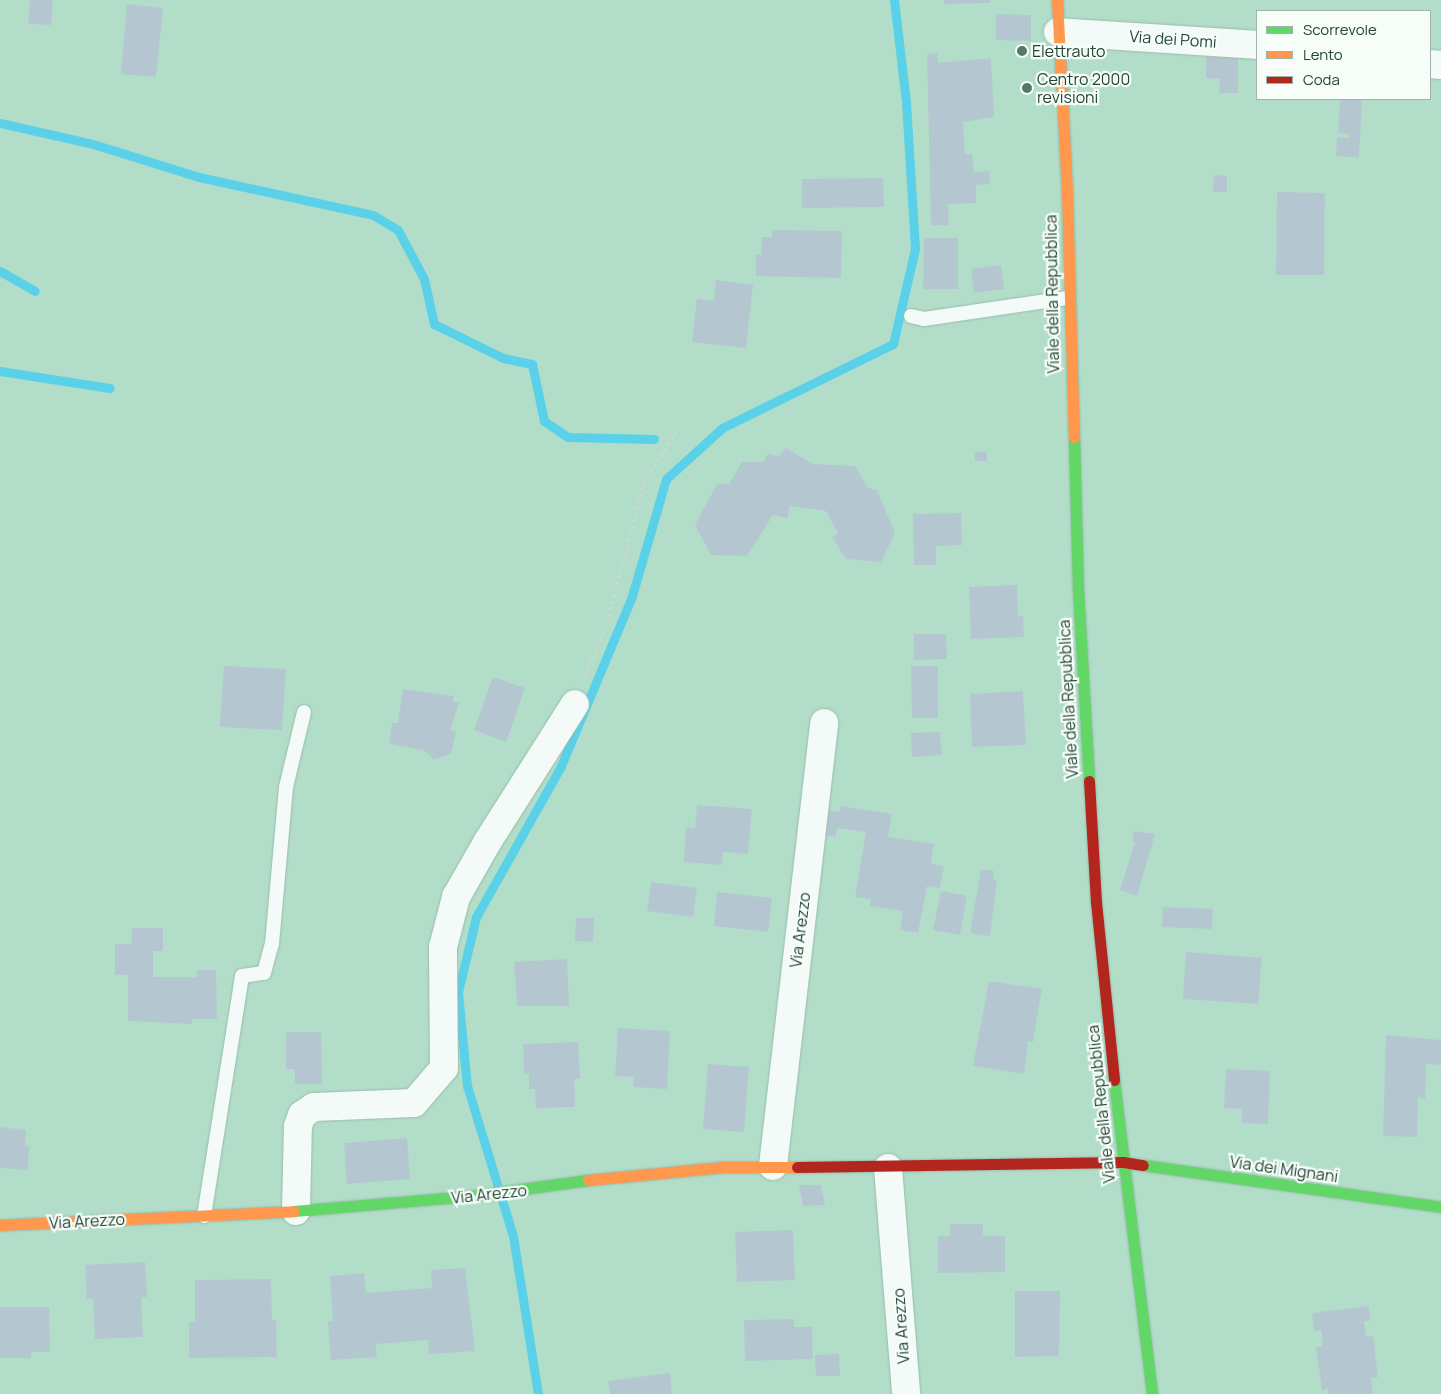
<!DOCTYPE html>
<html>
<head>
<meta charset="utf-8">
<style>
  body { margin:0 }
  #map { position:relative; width:1441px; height:1394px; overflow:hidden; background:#b2dec9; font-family:Manrope,sans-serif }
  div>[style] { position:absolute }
  .stream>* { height:9px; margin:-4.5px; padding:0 4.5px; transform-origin:4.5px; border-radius:4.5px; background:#5ad1e9 }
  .building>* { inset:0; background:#b4c7d0 }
  .path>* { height:3px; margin-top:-1.5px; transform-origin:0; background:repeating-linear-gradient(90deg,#cbd9d2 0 2.5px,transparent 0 6.5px) }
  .roads { filter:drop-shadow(0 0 1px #99bcac) drop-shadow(0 0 1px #99bcac) }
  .lane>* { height:14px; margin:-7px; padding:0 7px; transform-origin:7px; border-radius:7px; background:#f3faf7 }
  .street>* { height:28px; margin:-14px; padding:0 14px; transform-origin:14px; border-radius:14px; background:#f3faf7 }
  .fast>* { height:11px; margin:-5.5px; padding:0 5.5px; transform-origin:5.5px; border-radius:5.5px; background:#63d668 }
  .slow>* { height:11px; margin:-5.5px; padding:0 5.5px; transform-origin:5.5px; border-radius:5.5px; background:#ff974d }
  .jam>* { height:11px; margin:-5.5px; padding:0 5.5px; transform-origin:5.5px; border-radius:5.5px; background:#b3261e }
  .dots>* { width:14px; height:14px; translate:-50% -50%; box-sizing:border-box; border:2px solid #f7fefa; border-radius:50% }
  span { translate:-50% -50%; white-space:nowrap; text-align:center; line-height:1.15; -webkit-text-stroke:4.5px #f7fefa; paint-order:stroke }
  .street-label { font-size:16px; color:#234335 }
  .poi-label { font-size:16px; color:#234335 }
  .left { translate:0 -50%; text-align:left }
  .legend { position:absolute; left:1256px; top:10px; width:175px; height:90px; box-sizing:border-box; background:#f7fefa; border:1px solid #a2b3ab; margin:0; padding:6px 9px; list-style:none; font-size:15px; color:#234335 }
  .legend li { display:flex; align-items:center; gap:10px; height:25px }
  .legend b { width:25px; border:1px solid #a2b3ab }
</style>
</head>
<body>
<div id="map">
  <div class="stream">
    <div style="left:0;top:123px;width:95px;rotate:12.7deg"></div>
    <div style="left:93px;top:144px;width:111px;rotate:17.3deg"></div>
    <div style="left:199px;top:177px;width:178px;rotate:12.3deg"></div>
    <div style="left:373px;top:215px;width:29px;rotate:31deg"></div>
    <div style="left:398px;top:230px;width:55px;rotate:62deg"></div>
    <div style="left:424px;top:279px;width:46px;rotate:77.5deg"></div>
    <div style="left:434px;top:324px;width:77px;rotate:26.2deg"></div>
    <div style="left:503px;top:358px;width:30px;rotate:12deg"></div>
    <div style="left:532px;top:364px;width:58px;rotate:78.1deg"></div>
    <div style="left:544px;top:421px;width:29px;rotate:34deg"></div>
    <div style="left:568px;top:437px;width:86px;rotate:1.3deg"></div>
    <div style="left:0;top:271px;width:40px;rotate:29.7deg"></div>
    <div style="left:0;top:371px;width:111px;rotate:8.8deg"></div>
    <div style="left:538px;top:1394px;width:160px;rotate:-99deg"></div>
    <div style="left:513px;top:1236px;width:157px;rotate:-107deg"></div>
    <div style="left:467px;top:1086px;width:94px;rotate:-95.5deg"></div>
    <div style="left:458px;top:992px;width:77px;rotate:-76.5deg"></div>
    <div style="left:476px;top:917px;width:173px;rotate:-60.6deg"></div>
    <div style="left:561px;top:766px;width:184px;rotate:-67.3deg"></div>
    <div style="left:632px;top:596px;width:122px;rotate:-73.8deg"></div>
    <div style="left:666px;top:479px;width:76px;rotate:-42.3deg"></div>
    <div style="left:722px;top:428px;width:191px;rotate:-26.2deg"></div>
    <div style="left:893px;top:344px;width:98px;rotate:-77deg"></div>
    <div style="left:915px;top:249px;width:147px;rotate:-93.5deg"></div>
    <div style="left:906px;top:102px;width:103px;rotate:-96.7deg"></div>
  </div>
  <div class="building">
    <div style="clip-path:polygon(30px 0,53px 0,51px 25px,28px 24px)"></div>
    <div style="clip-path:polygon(944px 0,990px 0,990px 3px,944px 4px)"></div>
    <div style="clip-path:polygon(127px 4px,163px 8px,156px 77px,121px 74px)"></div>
    <div style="clip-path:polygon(996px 14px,1031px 15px,1031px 41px,996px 40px)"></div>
    <div style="clip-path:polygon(1221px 48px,1238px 48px,1238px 93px,1219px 93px,1220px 79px,1206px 78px,1206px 57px,1221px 57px)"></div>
    <div style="clip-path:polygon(937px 53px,938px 63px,991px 58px,994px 117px,963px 122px,965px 155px,972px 154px,974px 172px,989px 171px,990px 184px,976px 185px,976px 203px,948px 204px,949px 225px,931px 225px,927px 54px)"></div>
    <div style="clip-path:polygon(1340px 99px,1362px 99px,1359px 158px,1336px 156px,1337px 137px,1349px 138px,1349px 134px,1338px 133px)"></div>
    <div style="clip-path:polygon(1214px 175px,1227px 176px,1227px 192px,1213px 192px)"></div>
    <div style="clip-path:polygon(883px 178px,884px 207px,802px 208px,802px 179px)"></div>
    <div style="clip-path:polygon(1277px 192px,1325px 193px,1324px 275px,1276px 275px)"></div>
    <div style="clip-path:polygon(772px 230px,842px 231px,841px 278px,756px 276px,756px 255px,761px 255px,762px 237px,772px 237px)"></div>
    <div style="clip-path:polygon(924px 238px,958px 238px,958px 289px,923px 289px)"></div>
    <div style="clip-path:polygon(1001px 265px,1004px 289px,974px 293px,971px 269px)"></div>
    <div style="clip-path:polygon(716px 280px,753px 285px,746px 348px,692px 342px,697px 299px,714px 301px)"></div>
    <div style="clip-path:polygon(786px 448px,813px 464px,855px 466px,868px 488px,877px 490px,895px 533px,881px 562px,846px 559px,832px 537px,838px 533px,826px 511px,790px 506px,787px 518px,773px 515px,747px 556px,711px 555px,695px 525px,717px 484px,729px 484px,742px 462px,763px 462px,768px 454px,779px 456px)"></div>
    <div style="clip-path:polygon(975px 452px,987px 452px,987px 461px,975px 461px)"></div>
    <div style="clip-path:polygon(961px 513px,962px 545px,936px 546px,936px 565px,914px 565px,913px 514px)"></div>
    <div style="clip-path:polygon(1017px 585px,1018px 616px,1023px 616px,1024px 637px,971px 639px,969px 587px)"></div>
    <div style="clip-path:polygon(914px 634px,946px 634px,947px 659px,914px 660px)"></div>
    <div style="clip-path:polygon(224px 666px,286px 669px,282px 730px,220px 727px)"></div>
    <div style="clip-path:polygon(911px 666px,938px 666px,938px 718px,912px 718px)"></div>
    <div style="clip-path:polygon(493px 677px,525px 688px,506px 742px,474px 730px)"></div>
    <div style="clip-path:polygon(403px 689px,454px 696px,453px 701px,459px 703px,450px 730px,456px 732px,451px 754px,434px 760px,424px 750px,389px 744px,392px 723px,398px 723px)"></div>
    <div style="clip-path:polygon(1023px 691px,1026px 745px,972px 747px,970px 694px)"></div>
    <div style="clip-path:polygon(940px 732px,942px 755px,912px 757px,911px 733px)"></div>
    <div style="clip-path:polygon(697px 805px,752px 809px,748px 854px,723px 852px,722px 865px,684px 862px,686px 827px,695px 828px)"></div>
    <div style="clip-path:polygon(840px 806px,892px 814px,888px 837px,934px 844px,931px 864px,944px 866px,940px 888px,927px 886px,918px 933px,900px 930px,903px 911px,870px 906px,871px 899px,855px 897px,866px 832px,837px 828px,836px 837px,825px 835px,828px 810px,840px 812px)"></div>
    <div style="clip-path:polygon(1134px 831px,1155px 834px,1137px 896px,1120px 890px,1135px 842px,1132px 842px)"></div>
    <div style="clip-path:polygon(981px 869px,994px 871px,993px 880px,997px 881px,990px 936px,970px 933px)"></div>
    <div style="clip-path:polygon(651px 882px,697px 888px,693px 917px,647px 911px)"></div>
    <div style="clip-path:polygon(941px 891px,967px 896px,960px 935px,933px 930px)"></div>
    <div style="clip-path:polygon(717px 892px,772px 898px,768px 932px,714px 926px)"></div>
    <div style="clip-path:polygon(1163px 907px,1213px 909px,1212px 929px,1162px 927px)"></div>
    <div style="clip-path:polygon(576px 918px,594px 918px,593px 942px,575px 941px)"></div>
    <div style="clip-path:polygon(132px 928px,163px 928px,163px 951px,153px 951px,153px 977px,197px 977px,197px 970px,216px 970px,217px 1019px,192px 1019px,192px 1024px,128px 1021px,128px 975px,115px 975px,115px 944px,131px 944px)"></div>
    <div style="clip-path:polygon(1186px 952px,1262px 958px,1258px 1004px,1183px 999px)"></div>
    <div style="clip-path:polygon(567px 959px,569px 1006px,517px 1006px,514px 962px)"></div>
    <div style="clip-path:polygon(989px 981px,1042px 989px,1033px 1042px,1028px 1041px,1024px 1074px,973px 1066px)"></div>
    <div style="clip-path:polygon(618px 1028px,670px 1031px,667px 1089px,633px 1087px,634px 1077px,615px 1076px)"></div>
    <div style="clip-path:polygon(286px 1032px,321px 1032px,322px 1084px,295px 1084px,295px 1069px,286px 1069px)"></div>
    <div style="clip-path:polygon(1386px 1035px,1441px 1040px,1441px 1065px,1426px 1064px,1425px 1099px,1418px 1098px,1417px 1137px,1383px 1136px)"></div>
    <div style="clip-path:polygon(578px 1042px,580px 1079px,574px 1079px,575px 1107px,536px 1108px,535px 1089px,529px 1089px,529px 1074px,524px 1074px,523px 1044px)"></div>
    <div style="clip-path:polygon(708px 1064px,749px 1067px,744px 1132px,703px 1129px)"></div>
    <div style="clip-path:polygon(1226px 1069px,1270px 1071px,1268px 1124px,1242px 1123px,1242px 1109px,1224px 1108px)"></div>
    <div style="clip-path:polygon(0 1127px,26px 1130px,25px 1146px,29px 1146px,28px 1170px,0 1168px)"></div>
    <div style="clip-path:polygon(407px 1138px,410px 1179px,347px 1184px,344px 1143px)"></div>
    <div style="clip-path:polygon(799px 1185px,821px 1185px,825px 1205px,803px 1206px)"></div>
    <div style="clip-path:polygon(950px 1224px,983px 1224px,983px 1236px,1005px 1236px,1005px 1272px,938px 1273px,938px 1236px,950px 1236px)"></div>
    <div style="clip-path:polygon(793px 1230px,795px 1280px,737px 1282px,735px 1232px)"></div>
    <div style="clip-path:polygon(145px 1262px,147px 1297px,141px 1297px,143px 1337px,95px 1339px,93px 1299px,87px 1299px,85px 1265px)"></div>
    <div style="clip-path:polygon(465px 1268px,475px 1351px,429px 1354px,428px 1340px,376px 1344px,377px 1357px,331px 1360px,328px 1321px,333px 1321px,330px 1276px,364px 1273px,366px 1293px,432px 1288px,431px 1270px)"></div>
    <div style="clip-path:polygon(271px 1279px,272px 1320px,276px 1320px,277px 1357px,189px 1358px,189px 1322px,195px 1322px,195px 1280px)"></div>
    <div style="clip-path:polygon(1015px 1291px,1060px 1291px,1059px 1356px,1015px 1357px)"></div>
    <div style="clip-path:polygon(1369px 1306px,1370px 1321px,1364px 1321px,1366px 1337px,1373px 1336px,1378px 1377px,1371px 1378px,1373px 1394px,1329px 1394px,1328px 1388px,1322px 1390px,1316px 1347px,1323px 1347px,1321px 1330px,1314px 1331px,1312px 1313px)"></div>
    <div style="clip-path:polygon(0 1307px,49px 1307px,50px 1352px,31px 1352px,31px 1358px,0 1358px)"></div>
    <div style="clip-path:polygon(794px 1319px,794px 1327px,812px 1327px,813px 1359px,745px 1361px,744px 1320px)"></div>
    <div style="clip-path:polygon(839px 1354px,840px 1376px,816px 1376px,815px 1355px)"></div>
    <div style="clip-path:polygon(670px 1373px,672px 1394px,610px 1394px,608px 1381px)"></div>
  </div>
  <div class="path">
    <div style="left:585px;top:676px;width:58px;rotate:-67.8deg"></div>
    <div style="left:607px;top:622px;width:144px;rotate:-75.1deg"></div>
    <div style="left:644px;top:483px;width:65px;rotate:-58.3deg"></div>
  </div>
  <div class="roads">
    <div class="lane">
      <div style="left:911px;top:316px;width:13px;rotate:13deg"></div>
      <div style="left:924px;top:319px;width:145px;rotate:-8.4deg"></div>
      <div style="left:204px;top:1216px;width:243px;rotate:-81deg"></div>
      <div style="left:242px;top:976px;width:22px;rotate:-8deg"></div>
      <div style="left:264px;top:973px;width:30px;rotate:-75deg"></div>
      <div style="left:272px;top:944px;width:158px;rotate:-84.9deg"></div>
      <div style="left:286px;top:787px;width:77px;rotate:-76.5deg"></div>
    </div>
    <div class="street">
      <div style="left:1058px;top:32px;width:199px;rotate:3.7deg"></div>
      <div style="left:1430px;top:64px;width:11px;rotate:5deg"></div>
      <div style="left:773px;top:1166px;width:446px;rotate:-83.4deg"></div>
      <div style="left:888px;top:1168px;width:227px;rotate:85.4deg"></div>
      <div style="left:296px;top:1211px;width:85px;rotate:-88.7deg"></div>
      <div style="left:298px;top:1126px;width:12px;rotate:-70deg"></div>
      <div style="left:302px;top:1115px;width:14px;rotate:-34deg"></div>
      <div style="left:314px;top:1107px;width:100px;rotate:-2.3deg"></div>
      <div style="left:414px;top:1103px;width:46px;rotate:-49.4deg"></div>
      <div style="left:444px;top:1068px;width:121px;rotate:-90.5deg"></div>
      <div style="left:443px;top:947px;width:52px;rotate:-75.4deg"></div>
      <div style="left:456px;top:897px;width:64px;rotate:-60.3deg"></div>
      <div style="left:488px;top:841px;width:162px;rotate:-57.6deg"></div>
    </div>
    <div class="fast">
      <div style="left:1074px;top:437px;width:152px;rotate:88.5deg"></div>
      <div style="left:1078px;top:589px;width:192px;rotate:86.7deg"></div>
      <div style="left:1114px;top:1080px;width:316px;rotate:83.1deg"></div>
      <div style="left:1143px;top:1165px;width:301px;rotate:8deg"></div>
      <div style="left:294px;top:1211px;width:186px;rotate:-4.9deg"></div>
      <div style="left:479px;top:1195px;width:110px;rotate:-7.8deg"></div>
    </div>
    <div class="slow">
      <div style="left:1057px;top:0;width:192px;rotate:87deg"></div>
      <div style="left:1067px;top:192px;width:245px;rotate:88.4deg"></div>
      <div style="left:588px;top:1180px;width:136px;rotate:-5.5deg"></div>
      <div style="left:723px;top:1167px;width:74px"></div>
      <div style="left:0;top:1225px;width:294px;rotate:-2.7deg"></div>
    </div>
    <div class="jam">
      <div style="left:1089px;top:781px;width:121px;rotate:86.7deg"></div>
      <div style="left:1096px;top:902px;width:179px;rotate:84.2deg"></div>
      <div style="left:797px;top:1167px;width:326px;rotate:-0.9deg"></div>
      <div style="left:1123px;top:1162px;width:20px;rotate:9deg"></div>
    </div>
  </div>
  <div class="dots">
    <div style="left:1022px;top:51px;background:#557969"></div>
    <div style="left:1027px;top:88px;background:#557969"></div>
  </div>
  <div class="street-label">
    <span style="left:1173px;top:39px;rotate:4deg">Via dei Pomi</span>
    <span style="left:1052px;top:294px;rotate:-91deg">Viale della Repubblica</span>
    <span style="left:1068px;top:699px;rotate:-93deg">Viale della Repubblica</span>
    <span style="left:800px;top:930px;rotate:-83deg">Via Arezzo</span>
    <span style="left:1101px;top:1104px;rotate:-96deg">Viale della Repubblica</span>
    <span style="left:1284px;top:1169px;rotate:8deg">Via dei Mignani</span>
    <span style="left:489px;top:1194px;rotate:-6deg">Via Arezzo</span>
    <span style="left:87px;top:1221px;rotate:-3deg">Via Arezzo</span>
    <span style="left:901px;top:1326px;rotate:-94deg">Via Arezzo</span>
  </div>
  <div class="poi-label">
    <span class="left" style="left:1032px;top:51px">Elettrauto</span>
    <span class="left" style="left:1037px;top:88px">Centro 2000<br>revisioni</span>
  </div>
  <ul class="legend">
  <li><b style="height:6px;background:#63d668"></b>Scorrevole</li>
  <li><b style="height:6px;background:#ff974d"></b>Lento</li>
  <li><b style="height:6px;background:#b3261e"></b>Coda</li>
  </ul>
</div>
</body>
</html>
